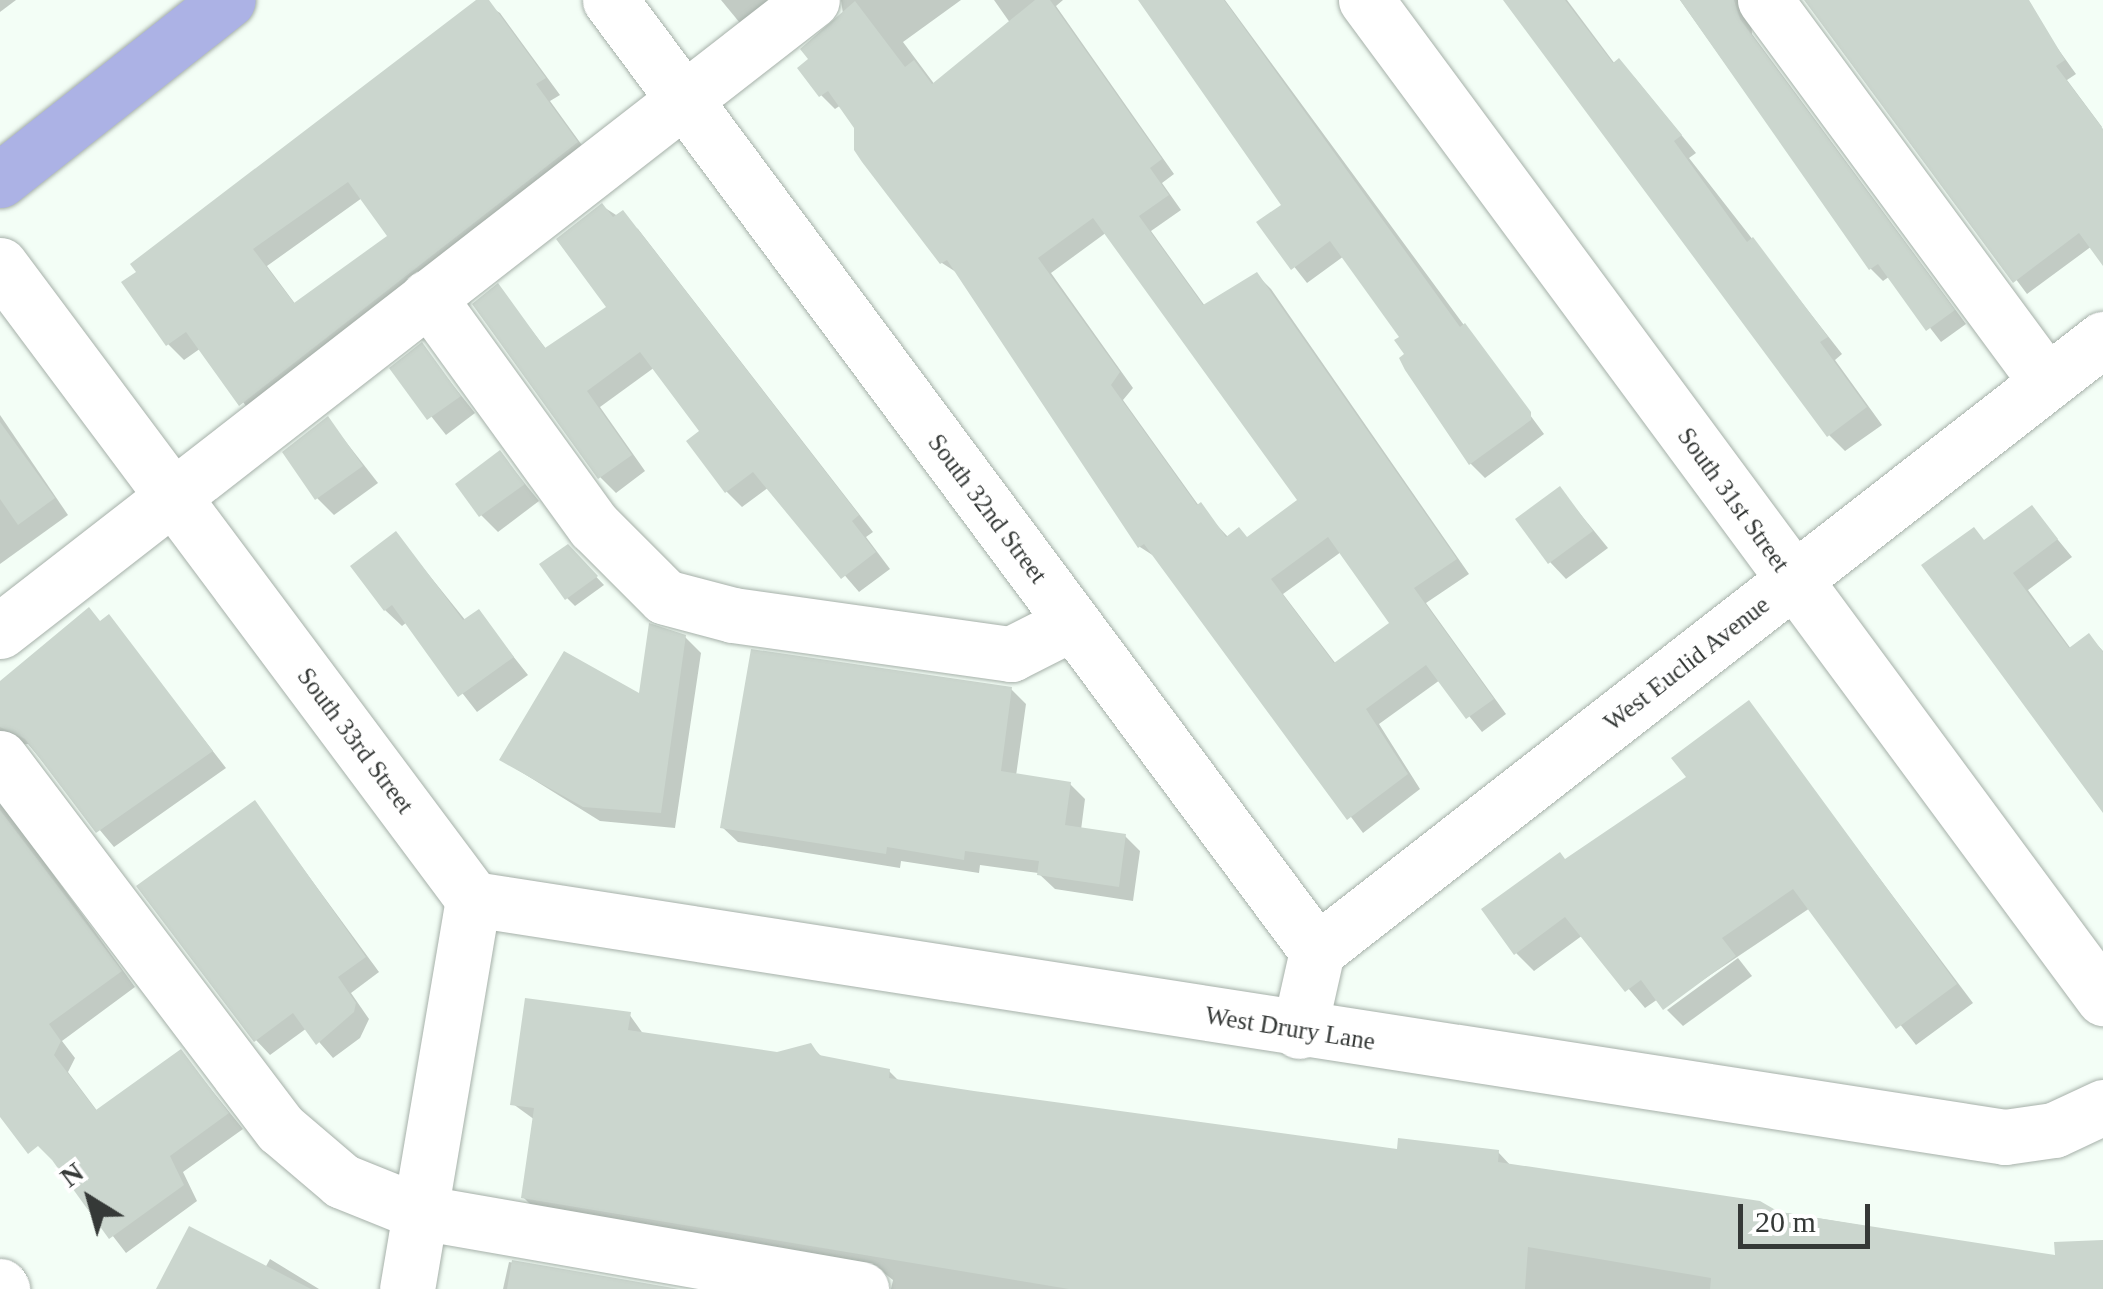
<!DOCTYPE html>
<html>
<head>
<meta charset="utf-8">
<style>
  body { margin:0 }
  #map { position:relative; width:2103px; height:1289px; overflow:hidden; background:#f3fef6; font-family:Georgia,serif }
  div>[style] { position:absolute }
  .shadow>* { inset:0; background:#0003 }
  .building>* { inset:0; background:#cbd6ce }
  .roads { filter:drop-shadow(0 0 2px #a6b0a9) drop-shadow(0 0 2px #a6b0a9) }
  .minor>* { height:55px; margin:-27.5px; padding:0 27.5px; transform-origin:27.5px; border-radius:27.5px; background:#fff }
  .major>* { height:55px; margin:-27.5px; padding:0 27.5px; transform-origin:27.5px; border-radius:27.5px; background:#acb2e5 }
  span { translate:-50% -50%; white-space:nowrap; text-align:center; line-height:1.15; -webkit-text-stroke:8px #fff; paint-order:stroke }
  .street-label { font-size:25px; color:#353937 }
  .north { position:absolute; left:40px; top:1149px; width:100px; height:100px; -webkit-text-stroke:8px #fff; paint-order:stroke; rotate:323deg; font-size:28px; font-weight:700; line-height:40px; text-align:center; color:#353937 }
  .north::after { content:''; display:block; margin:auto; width:35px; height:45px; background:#353937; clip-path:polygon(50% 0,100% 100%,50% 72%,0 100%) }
  .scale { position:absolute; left:1738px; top:1204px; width:132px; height:45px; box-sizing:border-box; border:5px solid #353937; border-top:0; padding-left:12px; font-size:30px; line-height:35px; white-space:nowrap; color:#353937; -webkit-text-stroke:8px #fff; paint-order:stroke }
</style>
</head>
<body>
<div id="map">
  <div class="shadow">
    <div style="clip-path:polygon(0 0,16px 0,0 12px)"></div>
    <div style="clip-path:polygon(evenodd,480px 0,500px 13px,560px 95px,550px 101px,592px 159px,257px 420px,201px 348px,184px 360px,168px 344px,139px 272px,480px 0,362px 198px,390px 236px,296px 305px,267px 266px,362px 198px)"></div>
    <div style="clip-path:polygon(721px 0,797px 0,749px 34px)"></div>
    <div style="clip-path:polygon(evenodd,841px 0,961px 0,903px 42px,935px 85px,1013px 27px,994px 0,1063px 0,1056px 6px,1174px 174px,1162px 183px,1181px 210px,1151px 231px,1205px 306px,1257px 275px,1271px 289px,1469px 574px,1426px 603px,1506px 714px,1482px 732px,1440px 680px,1379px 724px,1420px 789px,1363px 833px,1157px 558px,1140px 547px,959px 274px,942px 263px,857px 127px,841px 105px,835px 109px,821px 95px,812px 60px,843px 14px,841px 0,1107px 232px,1300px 501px,1248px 540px,1229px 538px,1199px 506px,1123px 400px,1133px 388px,1051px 273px,1107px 232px,841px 0,1341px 552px,1393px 623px,1336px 664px,1283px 594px,1341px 552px)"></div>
    <div style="clip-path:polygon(1140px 0,1225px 0,1544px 434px,1485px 478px,1471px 464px,1407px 369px,1403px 337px,1344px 256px,1307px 283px,1260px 223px,1284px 205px)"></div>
    <div style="clip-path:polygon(1509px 0,1567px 0,1615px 64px,1635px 78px,1696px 153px,1689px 158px,1842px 354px,1835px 360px,1882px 425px,1845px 451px,1829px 435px)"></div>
    <div style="clip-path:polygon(1680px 0,1750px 0,1752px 34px,1966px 324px,1941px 342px,1890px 276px,1883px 281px,1871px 269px)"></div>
    <div style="clip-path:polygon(1807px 0,2023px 0,2076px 74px,2067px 80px,2102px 127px,2095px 132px,2103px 144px,2103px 257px,2092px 246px,2027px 294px)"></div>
    <div style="clip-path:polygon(602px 206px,638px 229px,873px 532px,866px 537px,890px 569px,859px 592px,769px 487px,742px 507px,727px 492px,689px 441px,703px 431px,655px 367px,600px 407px,645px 471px,616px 493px,600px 477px,498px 287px,547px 350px,609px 308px)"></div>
    <div style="clip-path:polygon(422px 346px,475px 413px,446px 435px,393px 368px)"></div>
    <div style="clip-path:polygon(0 415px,68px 515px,0 564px)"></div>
    <div style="clip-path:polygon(328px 419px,378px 483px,334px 515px,317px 498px)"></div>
    <div style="clip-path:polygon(500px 453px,539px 501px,498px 532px,481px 515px)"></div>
    <div style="clip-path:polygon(1560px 489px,1608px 548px,1566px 579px,1550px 562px)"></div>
    <div style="clip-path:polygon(2032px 508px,2072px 557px,2028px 590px,2071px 649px,2089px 636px,2103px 651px,2103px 805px,1986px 542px)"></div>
    <div style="clip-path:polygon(396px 534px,466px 621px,478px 612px,528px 675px,477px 712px,407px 622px,402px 626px,385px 610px)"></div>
    <div style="clip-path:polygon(568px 547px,604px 585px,575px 606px,567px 598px)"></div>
    <div style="clip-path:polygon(109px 617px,226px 768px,114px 847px,28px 744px,0 747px,0 682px)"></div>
    <div style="clip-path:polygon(685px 637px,701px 653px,675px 828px,600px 821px,502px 760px,641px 697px)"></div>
    <div style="clip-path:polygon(1011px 689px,1026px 704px,1016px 776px,1070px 784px,1085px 799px,1081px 830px,1125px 836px,1140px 851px,1133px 901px,1055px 889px,1038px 873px,980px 865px,979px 873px,901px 861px,900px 868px,738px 842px,722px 827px)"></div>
    <div style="clip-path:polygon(1748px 703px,1973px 1003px,1916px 1045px,1810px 908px,1664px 1006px,1658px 999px,1645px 1008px,1583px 935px,1534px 971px,1516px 953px,1566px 861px,1689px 778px)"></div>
    <div style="clip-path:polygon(0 801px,135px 987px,62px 1041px,75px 1058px,68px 1072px,98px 1112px,181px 1052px,243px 1129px,183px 1172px,197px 1201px,126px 1253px,0 1090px)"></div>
    <div style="clip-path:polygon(255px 803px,379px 972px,351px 993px,369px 1019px,360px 1038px,333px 1058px,307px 1028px,270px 1055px,256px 1040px)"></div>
    <div style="clip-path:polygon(1738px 958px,1752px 976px,1683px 1026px,1667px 1010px)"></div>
    <div style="clip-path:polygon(629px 1014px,644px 1035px,777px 1055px,811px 1046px,823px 1058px,889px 1071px,901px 1083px,1399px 1152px,1498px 1152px,1512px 1167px,2057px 1258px,2103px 1242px,2103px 1289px,891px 1289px,893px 1280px,884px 1273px,538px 1212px,523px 1197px,535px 1120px,513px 1104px)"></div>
    <div style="clip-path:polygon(270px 1259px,319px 1289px,159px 1289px,265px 1268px)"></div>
    <div style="clip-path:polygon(509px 1262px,664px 1289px,503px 1289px)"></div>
  </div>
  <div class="building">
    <div style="clip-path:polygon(evenodd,476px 0,489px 0,546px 78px,536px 84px,578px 142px,239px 406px,186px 332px,166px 346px,121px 282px,136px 272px,130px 264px,476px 0,348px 182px,387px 236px,294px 303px,253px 249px,348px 182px)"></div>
    <div style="clip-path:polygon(evenodd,1035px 0,1050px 0,1162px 159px,1150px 168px,1169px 195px,1139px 216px,1203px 305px,1257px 272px,1457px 559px,1414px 588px,1494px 699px,1466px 719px,1426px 665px,1366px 709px,1408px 774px,1347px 820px,1144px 544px,1138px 548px,947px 260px,940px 264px,862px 162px,854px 150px,854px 128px,828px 91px,819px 97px,797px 68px,808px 59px,800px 49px,855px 1px,905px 67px,914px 60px,932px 84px,1035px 0,1093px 218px,1297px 500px,1247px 537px,1239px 527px,1226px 537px,1201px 502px,1197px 505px,1111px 385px,1120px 372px,1038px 258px,1093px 218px,1035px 0,1328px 537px,1389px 623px,1334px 663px,1271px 579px,1328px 537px)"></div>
    <div style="clip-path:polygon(1138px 0,1224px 0,1460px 327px,1465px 323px,1531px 412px,1531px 420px,1469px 465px,1405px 370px,1399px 358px,1404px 354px,1394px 340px,1399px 337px,1330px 241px,1291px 270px,1256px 222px,1281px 205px)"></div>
    <div style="clip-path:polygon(1503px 0,1565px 0,1613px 63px,1619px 58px,1682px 135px,1674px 141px,1747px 242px,1753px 237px,1828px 337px,1820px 342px,1867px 407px,1827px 437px)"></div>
    <div style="clip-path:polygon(1680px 0,1734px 0,1740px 19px,1955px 310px,1926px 331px,1878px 264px,1869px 270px)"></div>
    <div style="clip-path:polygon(1804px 0,2029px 0,2065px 60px,2056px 66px,2103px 129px,2103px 266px,2079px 233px,2013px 283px)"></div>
    <div style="clip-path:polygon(602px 203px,613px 217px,623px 210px,859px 515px,852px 521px,876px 552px,841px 579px,753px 472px,725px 493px,686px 441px,699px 431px,640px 352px,587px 391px,632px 455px,598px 479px,472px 304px,498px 283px,545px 348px,606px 307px,556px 239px)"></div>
    <div style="clip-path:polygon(422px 342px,461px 396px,427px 420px,389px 368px)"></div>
    <div style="clip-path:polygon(328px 416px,363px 466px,315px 500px,282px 452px)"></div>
    <div style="clip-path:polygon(0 422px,55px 498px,18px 525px,0 499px)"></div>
    <div style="clip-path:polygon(500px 450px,525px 484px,479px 517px,455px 484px)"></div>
    <div style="clip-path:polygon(1560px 486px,1593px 531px,1548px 564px,1515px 519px)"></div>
    <div style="clip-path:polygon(2032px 505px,2058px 539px,2013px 573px,2069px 648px,2089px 633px,2103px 652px,2103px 813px,1921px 565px,1974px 527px,1984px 540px)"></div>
    <div style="clip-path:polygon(396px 531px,463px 620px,479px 609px,514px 657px,458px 697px,392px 605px,384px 611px,350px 566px)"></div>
    <div style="clip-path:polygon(568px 544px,598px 576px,565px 600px,539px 564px)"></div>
    <div style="clip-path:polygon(89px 607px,100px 621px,109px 614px,213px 751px,96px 833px,25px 739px,0 727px,0 681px)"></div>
    <div style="clip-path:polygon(649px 623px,686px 635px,661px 813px,583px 807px,499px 760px,564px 651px,639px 693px)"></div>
    <div style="clip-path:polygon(751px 649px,1012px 687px,1001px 771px,1071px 782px,1065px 825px,1126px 834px,1119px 887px,1037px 875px,1039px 861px,965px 851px,964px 860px,887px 847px,886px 854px,720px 828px)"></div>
    <div style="clip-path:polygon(1749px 700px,1957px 984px,1896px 1029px,1793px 889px,1722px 938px,1736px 956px,1663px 1010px,1641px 980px,1625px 992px,1565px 917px,1514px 955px,1481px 909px,1560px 852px,1565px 859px,1686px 777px,1671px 758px)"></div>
    <div style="clip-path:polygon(255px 800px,366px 957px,338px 977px,356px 1003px,354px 1012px,316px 1045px,293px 1013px,254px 1042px,136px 886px)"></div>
    <div style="clip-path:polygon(0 810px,122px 971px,49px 1024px,61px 1041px,54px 1055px,96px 1110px,181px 1049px,229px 1113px,170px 1156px,184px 1185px,109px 1239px,52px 1160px,38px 1146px,28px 1154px,0 1117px)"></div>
    <div style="clip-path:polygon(525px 998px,631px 1012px,628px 1030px,777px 1052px,811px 1043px,819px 1055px,890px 1069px,889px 1078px,974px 1091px,1397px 1149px,1398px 1138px,1499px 1150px,1498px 1162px,1760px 1201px,1779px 1212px,2055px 1255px,2054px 1242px,2103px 1240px,2103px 1289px,1710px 1289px,1711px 1278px,1528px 1247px,1525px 1289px,1069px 1289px,521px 1198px,534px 1108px,510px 1105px)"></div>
    <div style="clip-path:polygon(189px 1226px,311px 1289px,156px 1289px)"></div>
    <div style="clip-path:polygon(512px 1260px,679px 1289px,507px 1289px)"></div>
  </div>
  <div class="roads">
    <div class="minor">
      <div style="left:610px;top:0;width:1185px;rotate:53.37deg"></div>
      <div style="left:1317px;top:951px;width:82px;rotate:102.7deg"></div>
      <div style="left:1366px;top:0;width:1241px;rotate:53.55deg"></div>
      <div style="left:1765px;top:0;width:475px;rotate:53.6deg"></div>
      <div style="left:0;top:265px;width:791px;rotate:53.27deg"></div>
      <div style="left:473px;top:899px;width:396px;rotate:99.6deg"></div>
      <div style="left:428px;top:297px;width:283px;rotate:54.1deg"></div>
      <div style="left:594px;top:526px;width:100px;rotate:45deg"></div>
      <div style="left:665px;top:597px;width:70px;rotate:14.8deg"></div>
      <div style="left:733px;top:615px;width:281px;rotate:8deg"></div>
      <div style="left:1011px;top:654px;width:68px;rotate:-26.9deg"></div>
      <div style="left:0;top:631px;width:1028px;rotate:-37.85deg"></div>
      <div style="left:0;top:758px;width:465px;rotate:52.9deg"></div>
      <div style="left:281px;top:1129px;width:80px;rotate:40.4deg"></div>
      <div style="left:342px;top:1181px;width:83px;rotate:21.9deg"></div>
      <div style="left:419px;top:1212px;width:449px;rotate:9.9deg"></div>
      <div style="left:473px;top:899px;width:1550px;rotate:8.83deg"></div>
      <div style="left:2005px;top:1137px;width:49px;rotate:-8.1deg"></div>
      <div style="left:2054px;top:1130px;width:54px;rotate:-25.1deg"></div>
      <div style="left:1317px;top:951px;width:996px;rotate:-37.91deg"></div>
      <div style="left:0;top:1286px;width:4px;rotate:56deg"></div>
    </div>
    <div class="major">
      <div style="left:0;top:180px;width:290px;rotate:-38.3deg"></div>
    </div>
  </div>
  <div class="street-label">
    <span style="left:1733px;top:500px;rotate:54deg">South 31st Street</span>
    <span style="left:987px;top:509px;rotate:53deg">South 32nd Street</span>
    <span style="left:1687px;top:664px;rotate:-38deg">West Euclid Avenue</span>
    <span style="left:355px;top:741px;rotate:53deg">South 33rd Street</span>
    <span style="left:1290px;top:1029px;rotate:9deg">West Drury Lane</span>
  </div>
  <div class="north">N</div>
  <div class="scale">20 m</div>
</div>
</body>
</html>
